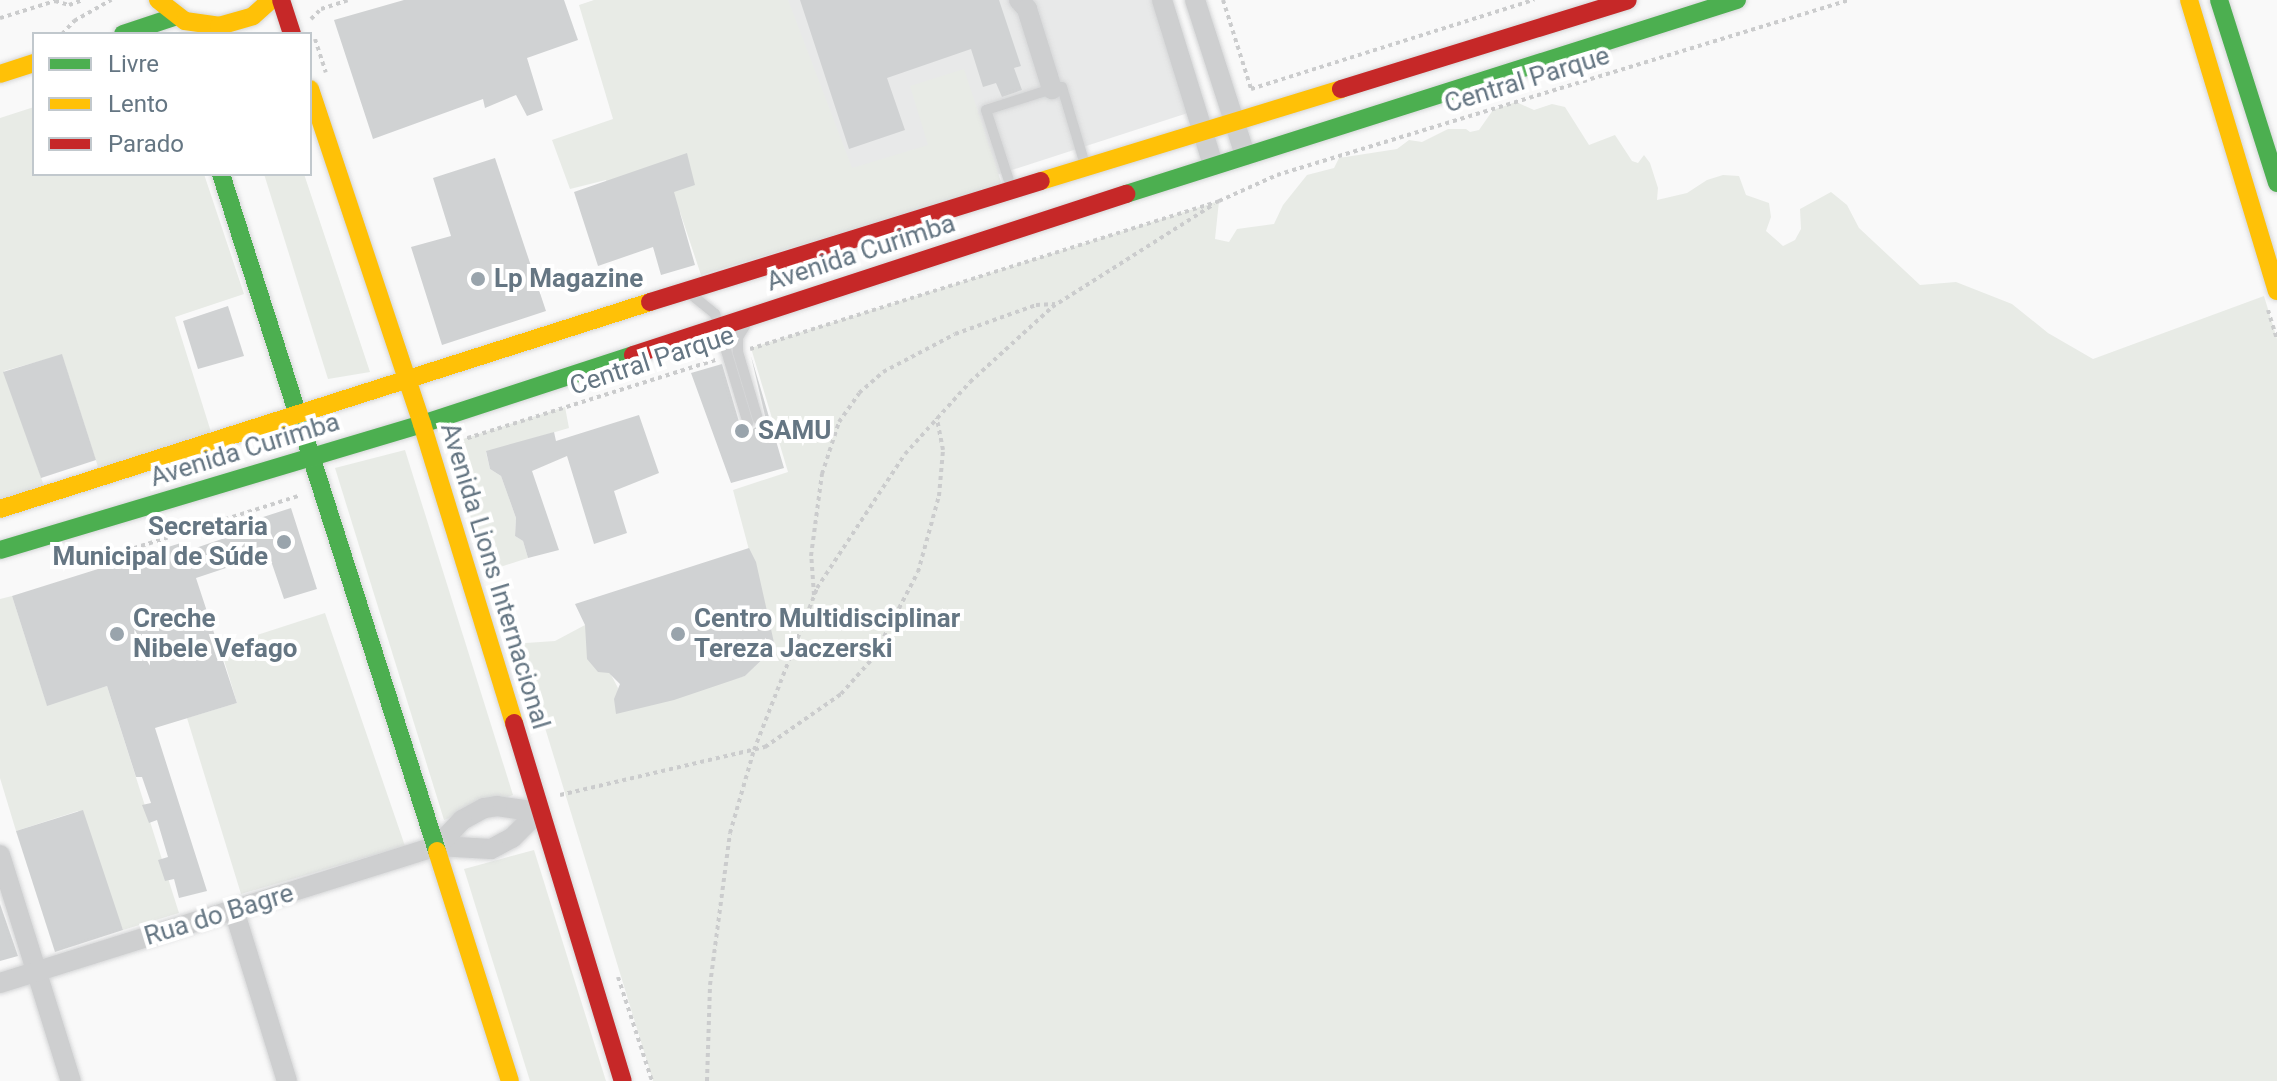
<!DOCTYPE html>
<html>
<head>
<meta charset="utf-8">
<style>
  body { margin:0 }
  #map { position:relative; width:2277px; height:1081px; overflow:hidden; background:#f9f9f9; font-family:Roboto,sans-serif }
  div>[style] { position:absolute }
  .built>* { inset:0; background:#e8e9e9 }
  .green>* { inset:0; background:#e8ebe6 }
  .building>* { inset:0; background:#d0d2d3 }
  .path>* { height:4px; margin-top:-2px; transform-origin:0; background:repeating-linear-gradient(90deg,#cbcccd 0 4px,transparent 0 8px) }
  .roads { filter:drop-shadow(0 0 2px #d5d6d7) drop-shadow(0 0 2px #d5d6d7) }
  .lane>* { height:10px; margin:-5px; padding:0 5px; transform-origin:5px; border-radius:5px; background:#cecfd0 }
  .street>* { height:20px; margin:-10px; padding:0 10px; transform-origin:10px; border-radius:10px; background:#cecfd0 }
  .fast>* { height:18px; margin:-9px; padding:0 9px; transform-origin:9px; border-radius:9px; background:#4caf50 }
  .slow>* { height:18px; margin:-9px; padding:0 9px; transform-origin:9px; border-radius:9px; background:#ffc107 }
  .jam>* { height:18px; margin:-9px; padding:0 9px; transform-origin:9px; border-radius:9px; background:#c62828 }
  .dots>* { width:22px; height:22px; translate:-50% -50%; box-sizing:border-box; border:4px solid #fff; border-radius:50% }
  span { translate:-50% -50%; white-space:nowrap; text-align:center; line-height:1.15; -webkit-text-stroke:8px #fff; paint-order:stroke }
  .street-label { font-size:26px; color:#657683 }
  .poi-label { font-size:26px; color:#657683; font-weight:700 }
  .left { translate:0 -50%; text-align:left }
  .right { translate:-100% -50%; text-align:right }
  .legend { position:absolute; left:32px; top:32px; width:280px; height:144px; box-sizing:border-box; background:#fff; border:2px solid #c1c8cd; margin:0; padding:10px 14px; list-style:none; font-size:24px; color:#657683 }
  .legend li { display:flex; align-items:center; gap:16px; height:40px }
  .legend b { width:40px; border:2px solid #c1c8cd }
</style>
</head>
<body>
<div id="map">
  <div class="built">
    <div style="clip-path:polygon(767px 0,1158px 0,1197px 110px,839px 226px)"></div>
  </div>
  <div class="green">
    <div style="clip-path:polygon(594px 0,788px 0,852px 168px,928px 145px,910px 86px,964px 69px,1002px 185px,701px 275px,680px 212px,612px 196px,606px 180px,570px 189px,552px 140px,613px 119px,579px 5px)"></div>
    <div style="clip-path:polygon(1516px 102px,1534px 110px,1552px 104px,1565px 107px,1589px 145px,1615px 135px,1632px 161px,1638px 163px,1644px 155px,1650px 163px,1658px 188px,1657px 200px,1687px 193px,1707px 180px,1723px 175px,1739px 176px,1746px 195px,1769px 203px,1771px 217px,1766px 231px,1783px 246px,1795px 240px,1801px 229px,1800px 209px,1831px 192px,1847px 205px,1859px 228px,1920px 285px,1956px 282px,2012px 304px,2048px 333px,2093px 359px,2264px 296px,2277px 339px,2277px 1081px,653px 1081px,546px 731px,511px 644px,555px 641px,585px 625px,618px 688px,616px 713px,745px 676px,775px 647px,733px 490px,788px 472px,751px 348px,1219px 201px,1215px 239px,1229px 242px,1237px 229px,1274px 224px,1283px 205px,1307px 175px,1334px 168px,1339px 158px,1397px 149px,1409px 140px,1422px 142px,1448px 129px,1466px 129px,1470px 132px,1479px 130px,1493px 110px)"></div>
    <div style="clip-path:polygon(34px 107px,34px 174px,204px 174px,244px 294px,175px 317px,211px 432px,99px 470px,62px 355px,4px 371px,44px 486px,0 500px,0 118px)"></div>
    <div style="clip-path:polygon(264px 174px,304px 174px,370px 372px,328px 379px)"></div>
    <div style="clip-path:polygon(565px 407px,569px 428px,486px 452px,490px 469px,501px 476px,516px 518px,515px 536px,523px 541px,528px 558px,488px 571px,447px 444px)"></div>
    <div style="clip-path:polygon(405px 450px,513px 795px,444px 820px,335px 468px)"></div>
    <div style="clip-path:polygon(12px 596px,47px 705px,107px 686px,179px 913px,123px 930px,78px 811px,16px 831px,0 778px,0 599px)"></div>
    <div style="clip-path:polygon(325px 613px,405px 846px,241px 894px,187px 718px,237px 703px,220px 647px)"></div>
    <div style="clip-path:polygon(534px 850px,606px 1081px,530px 1081px,464px 869px)"></div>
  </div>
  <div class="building">
    <div style="clip-path:polygon(404px 0,564px 0,578px 40px,527px 58px,543px 110px,527px 116px,516px 95px,485px 108px,483px 99px,373px 139px,334px 20px)"></div>
    <div style="clip-path:polygon(800px 0,999px 0,1021px 66px,1014px 68px,1022px 90px,1002px 97px,996px 83px,983px 87px,971px 49px,887px 78px,905px 130px,849px 149px)"></div>
    <div style="clip-path:polygon(687px 153px,695px 185px,674px 192px,695px 265px,661px 275px,653px 247px,598px 266px,574px 192px)"></div>
    <div style="clip-path:polygon(495px 158px,546px 311px,442px 345px,411px 247px,451px 236px,433px 178px)"></div>
    <div style="clip-path:polygon(228px 306px,244px 356px,198px 369px,183px 321px)"></div>
    <div style="clip-path:polygon(62px 354px,96px 460px,41px 478px,3px 372px)"></div>
    <div style="clip-path:polygon(751px 356px,784px 468px,731px 483px,691px 373px,722px 364px,740px 425px,750px 431px,766px 420px)"></div>
    <div style="clip-path:polygon(639px 415px,659px 473px,614px 491px,627px 533px,594px 544px,567px 456px,532px 471px,559px 550px,528px 558px,523px 541px,515px 536px,516px 518px,501px 476px,490px 469px,486px 451px,554px 432px,556px 441px)"></div>
    <div style="clip-path:polygon(291px 508px,317px 589px,284px 599px,270px 558px,240px 569px,238px 564px,196px 578px,237px 703px,155px 728px,207px 891px,179px 898px,174px 879px,165px 881px,158px 860px,168px 857px,157px 820px,149px 823px,142px 805px,151px 803px,142px 777px,136px 777px,107px 686px,47px 706px,12px 596px,184px 542px,187px 551px,260px 526px,257px 519px)"></div>
    <div style="clip-path:polygon(749px 548px,756px 562px,775px 647px,745px 676px,674px 700px,616px 714px,614px 699px,620px 684px,609px 673px,598px 672px,587px 659px,585px 625px,575px 604px)"></div>
    <div style="clip-path:polygon(83px 810px,123px 930px,55px 952px,16px 831px)"></div>
    <div style="clip-path:polygon(0 904px,18px 956px,0 961px)"></div>
  </div>
  <div class="path">
    <div style="left:1223px;top:0;width:93px;rotate:72.5deg"></div>
    <div style="left:1251px;top:89px;width:297px;rotate:-17.5deg"></div>
    <div style="left:0;top:18px;width:58px;rotate:-17.2deg"></div>
    <div style="left:55px;top:1px;width:15px;rotate:16deg"></div>
    <div style="left:69px;top:5px;width:15px;rotate:-20deg"></div>
    <div style="left:311px;top:19px;width:14px;rotate:-45deg"></div>
    <div style="left:321px;top:9px;width:28px;rotate:-18deg"></div>
    <div style="left:62px;top:34px;width:18px;rotate:-47deg"></div>
    <div style="left:74px;top:21px;width:43px;rotate:-29.6deg"></div>
    <div style="left:315px;top:39px;width:35px;rotate:72deg"></div>
    <div style="left:2268px;top:310px;width:30px;rotate:73deg"></div>
    <div style="left:750px;top:349px;width:492px;rotate:-17.5deg"></div>
    <div style="left:1219px;top:201px;width:64px;rotate:-24.1deg"></div>
    <div style="left:1277px;top:175px;width:598px;rotate:-17.01deg"></div>
    <div style="left:452px;top:443px;width:276px;rotate:-17.5deg"></div>
    <div style="left:103px;top:558px;width:206px;rotate:-17.6deg"></div>
    <div style="left:814px;top:595px;width:39px;rotate:-94deg"></div>
    <div style="left:811px;top:556px;width:83px;rotate:-82.4deg"></div>
    <div style="left:822px;top:474px;width:55px;rotate:-71.9deg"></div>
    <div style="left:839px;top:422px;width:35px;rotate:-55deg"></div>
    <div style="left:859px;top:393px;width:32px;rotate:-41deg"></div>
    <div style="left:883px;top:372px;width:81px;rotate:-27.8deg"></div>
    <div style="left:955px;top:334px;width:86px;rotate:-19.7deg"></div>
    <div style="left:1036px;top:305px;width:19px;rotate:-3deg"></div>
    <div style="left:560px;top:795px;width:211px;rotate:-13.2deg"></div>
    <div style="left:765px;top:747px;width:93px;rotate:-34.9deg"></div>
    <div style="left:841px;top:694px;width:48px;rotate:-48.4deg"></div>
    <div style="left:873px;top:658px;width:97px;rotate:-62.4deg"></div>
    <div style="left:918px;top:572px;width:79px;rotate:-74.6deg"></div>
    <div style="left:939px;top:496px;width:46px;rotate:-85deg"></div>
    <div style="left:943px;top:450px;width:33px;rotate:-101deg"></div>
    <div style="left:618px;top:977px;width:109px;rotate:71.9deg"></div>
    <div style="left:707px;top:1081px;width:96px;rotate:-88.2deg"></div>
    <div style="left:710px;top:985px;width:153px;rotate:-82.5deg"></div>
    <div style="left:730px;top:833px;width:86px;rotate:-73.9deg"></div>
    <div style="left:754px;top:750px;width:174px;rotate:-68.7deg"></div>
    <div style="left:817px;top:588px;width:160px;rotate:-56.7deg"></div>
    <div style="left:905px;top:454px;width:97px;rotate:-47.9deg"></div>
    <div style="left:970px;top:382px;width:111px;rotate:-42.4deg"></div>
    <div style="left:1052px;top:307px;width:192px;rotate:-32.4deg"></div>
  </div>
  <div class="roads">
    <div class="lane">
      <div style="left:1012px;top:190px;width:84px;rotate:-108deg"></div>
      <div style="left:986px;top:110px;width:69px;rotate:-17.7deg"></div>
      <div style="left:1052px;top:89px;width:10px;rotate:-11deg"></div>
      <div style="left:1062px;top:87px;width:84px;rotate:73.5deg"></div>
      <div style="left:693px;top:296px;width:28px;rotate:39deg"></div>
      <div style="left:715px;top:314px;width:114px;rotate:73.2deg"></div>
      <div style="left:745px;top:326px;width:13px;rotate:122deg"></div>
      <div style="left:738px;top:337px;width:15px;rotate:90deg"></div>
      <div style="left:738px;top:352px;width:70px;rotate:73.4deg"></div>
    </div>
    <div class="street">
      <div style="left:1019px;top:0;width:12px;rotate:48deg"></div>
      <div style="left:1027px;top:9px;width:84px;rotate:72.6deg"></div>
      <div style="left:1162px;top:0;width:173px;rotate:72.8deg"></div>
      <div style="left:1195px;top:0;width:163px;rotate:72.1deg"></div>
      <div style="left:0;top:855px;width:237px;rotate:72.6deg"></div>
      <div style="left:234px;top:910px;width:179px;rotate:72.8deg"></div>
      <div style="left:0;top:983px;width:459px;rotate:-17.4deg"></div>
      <div style="left:438px;top:846px;width:53px;rotate:3.2deg"></div>
      <div style="left:491px;top:849px;width:24px;rotate:-28deg"></div>
      <div style="left:512px;top:838px;width:37px;rotate:-45deg"></div>
      <div style="left:538px;top:812px;width:41px;rotate:-171.7deg"></div>
      <div style="left:497px;top:806px;width:13px;rotate:171deg"></div>
      <div style="left:484px;top:808px;width:25px;rotate:151deg"></div>
      <div style="left:462px;top:820px;width:35px;rotate:133deg"></div>
    </div>
    <div class="fast">
      <div style="left:2219px;top:0;width:192px;rotate:72.4deg"></div>
      <div style="left:123px;top:34px;width:57px;rotate:-18.4deg"></div>
      <div style="left:221px;top:174px;width:711px;rotate:72.3deg"></div>
      <div style="left:1126px;top:194px;width:641px;rotate:-17.62deg"></div>
      <div style="left:0;top:550px;width:440px;rotate:-16.6deg"></div>
      <div style="left:422px;top:424px;width:222px;rotate:-18.1deg"></div>
    </div>
    <div class="slow">
      <div style="left:158px;top:0;width:34px;rotate:38deg"></div>
      <div style="left:185px;top:21px;width:34px;rotate:8deg"></div>
      <div style="left:219px;top:26px;width:35px;rotate:-16deg"></div>
      <div style="left:253px;top:16px;width:24px;rotate:-42deg"></div>
      <div style="left:2189px;top:0;width:304px;rotate:73.2deg"></div>
      <div style="left:0;top:74px;width:36px;rotate:-18deg"></div>
      <div style="left:310px;top:89px;width:353px;rotate:71.5deg"></div>
      <div style="left:422px;top:424px;width:313px;rotate:72.9deg"></div>
      <div style="left:1041px;top:181px;width:314px;rotate:-17deg"></div>
      <div style="left:0;top:509px;width:682px;rotate:-17.66deg"></div>
      <div style="left:437px;top:851px;width:241px;rotate:72.4deg"></div>
    </div>
    <div class="jam">
      <div style="left:281px;top:0;width:36px;rotate:72deg"></div>
      <div style="left:1341px;top:89px;width:300px;rotate:-17.2deg"></div>
      <div style="left:650px;top:302px;width:409px;rotate:-17.2deg"></div>
      <div style="left:633px;top:355px;width:519px;rotate:-18.09deg"></div>
      <div style="left:514px;top:723px;width:374px;rotate:73.1deg"></div>
    </div>
  </div>
  <div class="dots">
    <div style="left:478px;top:279px;background:#99a4ac"></div>
    <div style="left:742px;top:431px;background:#99a4ac"></div>
    <div style="left:284px;top:542px;background:#99a4ac"></div>
    <div style="left:117px;top:634px;background:#99a4ac"></div>
    <div style="left:678px;top:634px;background:#99a4ac"></div>
  </div>
  <div class="street-label">
    <span style="left:1527px;top:80px;rotate:-17deg">Central Parque</span>
    <span style="left:861px;top:253px;rotate:-18deg">Avenida Curimba</span>
    <span style="left:652px;top:361px;rotate:-18deg">Central Parque</span>
    <span style="left:245px;top:450px;rotate:-17deg">Avenida Curimba</span>
    <span style="left:495px;top:576px;rotate:73deg">Avenida Lions Internacional</span>
    <span style="left:219px;top:915px;rotate:-17deg">Rua do Bagre</span>
  </div>
  <div class="poi-label">
    <span class="left" style="left:494px;top:279px">Lp Magazine</span>
    <span class="left" style="left:758px;top:431px">SAMU</span>
    <span class="right" style="left:268px;top:542px">Secretaria<br>Municipal de Súde</span>
    <span class="left" style="left:133px;top:634px">Creche<br>Nibele Vefago</span>
    <span class="left" style="left:694px;top:634px">Centro Multidisciplinar<br>Tereza Jaczerski</span>
  </div>
  <ul class="legend">
  <li><b style="height:10px;background:#4caf50"></b>Livre</li>
  <li><b style="height:10px;background:#ffc107"></b>Lento</li>
  <li><b style="height:10px;background:#c62828"></b>Parado</li>
  </ul>
</div>
</body>
</html>
